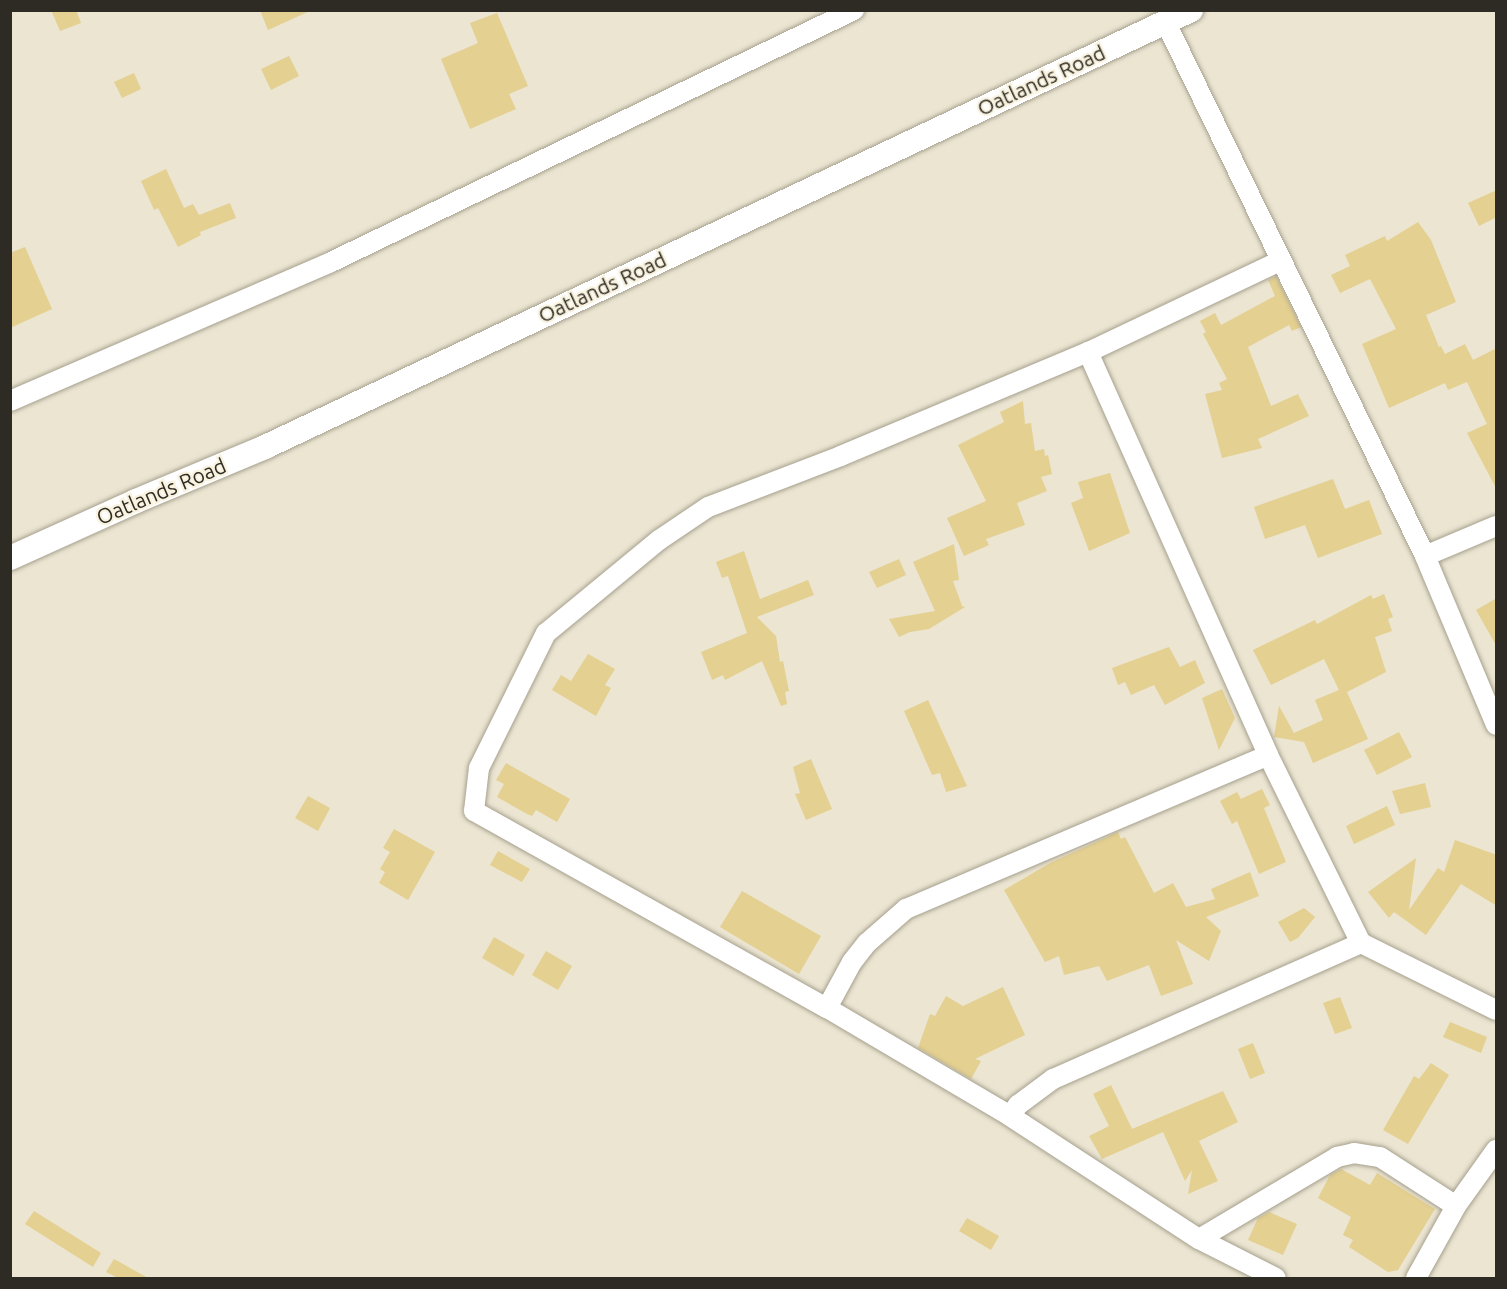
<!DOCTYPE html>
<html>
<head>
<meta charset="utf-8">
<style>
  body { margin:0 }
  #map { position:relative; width:1507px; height:1289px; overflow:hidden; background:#ebe5d2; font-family:Ubuntu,sans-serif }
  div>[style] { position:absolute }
  .building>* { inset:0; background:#e4d090 }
  .roads { filter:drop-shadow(0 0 2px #a6a08e) drop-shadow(0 0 2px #a6a08e) }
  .minor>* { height:20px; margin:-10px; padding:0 10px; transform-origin:10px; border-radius:10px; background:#fff }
  .tertiary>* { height:24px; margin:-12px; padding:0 12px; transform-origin:12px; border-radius:12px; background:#fff }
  span { translate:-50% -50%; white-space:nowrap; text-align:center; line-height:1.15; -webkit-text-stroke:4.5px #f8f2df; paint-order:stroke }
  .street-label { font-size:21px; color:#2d2b24 }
  .frame { position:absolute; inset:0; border:12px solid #2d2b24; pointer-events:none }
</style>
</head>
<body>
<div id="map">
  <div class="building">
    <div style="clip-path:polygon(51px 10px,76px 10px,81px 23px,60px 31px)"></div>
    <div style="clip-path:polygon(260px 10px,312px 10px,268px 30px)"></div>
    <div style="clip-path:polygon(497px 13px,528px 86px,509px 94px,516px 109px,470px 129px,441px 59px,478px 43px,470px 23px)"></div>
    <div style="clip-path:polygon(289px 56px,299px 76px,271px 90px,261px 69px)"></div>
    <div style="clip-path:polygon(134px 73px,141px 89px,122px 98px,114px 82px)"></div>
    <div style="clip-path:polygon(166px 169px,184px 208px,193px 204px,199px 215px,230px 203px,236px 218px,200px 232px,201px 235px,178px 247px,158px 208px,154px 210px,141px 181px)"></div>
    <div style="clip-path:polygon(1497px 190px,1497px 217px,1479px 226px,1468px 203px)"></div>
    <div style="clip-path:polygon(1418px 222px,1431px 240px,1456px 302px,1426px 315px,1439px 347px,1441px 346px,1445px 354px,1465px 344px,1473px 360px,1497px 348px,1497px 490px,1467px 433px,1487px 424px,1467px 382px,1448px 390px,1445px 383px,1389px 408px,1362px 344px,1396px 329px,1370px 279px,1340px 293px,1331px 275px,1350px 266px,1345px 255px,1385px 236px,1387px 241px)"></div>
    <div style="clip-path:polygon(25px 247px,52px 309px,10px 328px,10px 253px)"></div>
    <div style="clip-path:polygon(1276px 276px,1301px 327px,1292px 331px,1289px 325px,1248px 347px,1271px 406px,1298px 394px,1309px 416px,1258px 439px,1262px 448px,1222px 458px,1205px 394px,1222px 390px,1219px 383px,1227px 379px,1203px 334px,1206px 332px,1200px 321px,1215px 313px,1221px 325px,1275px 296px,1268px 280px)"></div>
    <div style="clip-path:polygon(1023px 401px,1025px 424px,1031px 423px,1035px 451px,1044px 449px,1045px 456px,1048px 455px,1052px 474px,1041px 477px,1047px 491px,1017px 503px,1025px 525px,986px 539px,989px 545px,964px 556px,947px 518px,986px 501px,958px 445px,1004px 422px,1000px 412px)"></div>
    <div style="clip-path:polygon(1110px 473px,1130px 533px,1089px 551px,1071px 503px,1083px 498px,1078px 482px)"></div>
    <div style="clip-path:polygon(1333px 479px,1345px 509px,1369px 500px,1382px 534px,1318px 558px,1305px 525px,1265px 539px,1254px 507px)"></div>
    <div style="clip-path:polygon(954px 544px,959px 580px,953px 581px,962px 606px,965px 607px,929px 629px,910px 632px,899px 637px,889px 619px,935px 611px,913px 562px)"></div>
    <div style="clip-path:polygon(744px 551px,760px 599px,808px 580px,814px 595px,757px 617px,776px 636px,780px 662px,783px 661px,789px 691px,785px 692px,787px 704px,781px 706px,762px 661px,725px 680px,723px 675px,712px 680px,701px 652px,747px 633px,728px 576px,722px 578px,716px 562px)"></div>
    <div style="clip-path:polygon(899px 559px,906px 575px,877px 588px,869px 572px)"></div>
    <div style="clip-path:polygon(1384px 594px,1393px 617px,1388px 619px,1392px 631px,1375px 637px,1386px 672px,1347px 692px,1368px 739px,1313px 763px,1304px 742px,1274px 737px,1279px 706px,1294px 733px,1323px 720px,1315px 700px,1339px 690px,1324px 659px,1271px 685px,1253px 650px,1315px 620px,1317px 624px,1371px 595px,1373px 599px)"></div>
    <div style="clip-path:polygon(1497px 598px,1497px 647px,1476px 610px)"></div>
    <div style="clip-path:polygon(1169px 647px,1180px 667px,1195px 660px,1205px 683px,1165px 705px,1154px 685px,1131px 695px,1125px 682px,1118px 685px,1112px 668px)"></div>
    <div style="clip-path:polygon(588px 654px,615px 669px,605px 685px,611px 688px,596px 716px,552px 690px,561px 675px,571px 681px)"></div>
    <div style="clip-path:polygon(1222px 689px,1235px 718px,1219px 750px,1202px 698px)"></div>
    <div style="clip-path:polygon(928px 700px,967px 786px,946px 792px,940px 773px,932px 775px,904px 711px)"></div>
    <div style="clip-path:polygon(1399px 732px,1412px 757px,1377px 775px,1364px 750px)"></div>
    <div style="clip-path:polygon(811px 759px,832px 809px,806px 820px,795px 794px,800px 793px,793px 767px)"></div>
    <div style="clip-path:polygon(506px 763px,570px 799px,557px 822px,536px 810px,532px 816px,527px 814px,497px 797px,504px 784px,496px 780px)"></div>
    <div style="clip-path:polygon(1425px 783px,1431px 807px,1400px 814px,1392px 791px)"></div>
    <div style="clip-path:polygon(1262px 789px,1270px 805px,1264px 808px,1286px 862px,1259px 874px,1237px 821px,1232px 824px,1220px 801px,1237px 792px,1241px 799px)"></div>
    <div style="clip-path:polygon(308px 796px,330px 808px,318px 831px,295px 818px)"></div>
    <div style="clip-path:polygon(1387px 806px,1395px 825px,1354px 844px,1346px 826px)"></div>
    <div style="clip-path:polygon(394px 829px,435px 852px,408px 900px,379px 883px,385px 872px,380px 869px,390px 852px,383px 848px)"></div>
    <div style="clip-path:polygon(1118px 832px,1121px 839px,1125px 837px,1154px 893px,1173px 883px,1186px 907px,1215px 899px,1211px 889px,1250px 872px,1259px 896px,1206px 917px,1221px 931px,1209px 961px,1176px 940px,1193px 984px,1161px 996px,1149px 965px,1107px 981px,1099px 966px,1064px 975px,1059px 956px,1045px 962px,1004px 890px,1050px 863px)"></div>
    <div style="clip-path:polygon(1455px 840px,1497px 855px,1497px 906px,1461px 884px,1426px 935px,1394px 912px,1389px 918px,1368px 892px,1416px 858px,1409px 910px,1438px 868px,1444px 872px)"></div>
    <div style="clip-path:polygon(498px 851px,530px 869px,522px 882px,490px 865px)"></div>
    <div style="clip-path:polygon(742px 891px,821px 936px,799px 974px,720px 927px)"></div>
    <div style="clip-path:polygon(1304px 908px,1315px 917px,1298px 938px,1290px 942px,1278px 922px)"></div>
    <div style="clip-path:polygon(494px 937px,525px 955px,513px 976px,482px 958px)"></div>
    <div style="clip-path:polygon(546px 951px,572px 966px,558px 990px,532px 975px)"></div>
    <div style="clip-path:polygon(1003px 987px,1025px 1035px,975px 1059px,981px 1061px,971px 1079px,918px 1048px,930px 1014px,935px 1016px,946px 996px,963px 1006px)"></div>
    <div style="clip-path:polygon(1340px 997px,1352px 1028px,1335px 1034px,1323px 1003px)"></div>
    <div style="clip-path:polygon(1450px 1022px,1487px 1037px,1481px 1053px,1443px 1037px)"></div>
    <div style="clip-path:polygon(1253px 1043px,1265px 1073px,1250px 1079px,1238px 1049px)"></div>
    <div style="clip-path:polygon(1431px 1063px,1449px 1075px,1408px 1144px,1383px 1130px,1414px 1076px,1419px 1079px)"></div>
    <div style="clip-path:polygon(1111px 1085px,1132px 1129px,1223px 1091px,1238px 1122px,1199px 1141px,1218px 1181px,1188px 1194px,1192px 1170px,1185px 1181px,1163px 1132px,1102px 1159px,1089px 1136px,1109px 1126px,1093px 1094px)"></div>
    <div style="clip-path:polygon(1341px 1169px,1370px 1185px,1377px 1173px,1435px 1209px,1398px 1270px,1388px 1272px,1349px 1247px,1353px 1240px,1343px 1235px,1351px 1217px,1318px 1198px,1330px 1175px)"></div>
    <div style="clip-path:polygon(34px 1211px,101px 1253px,93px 1267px,25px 1224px)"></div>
    <div style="clip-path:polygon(1269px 1212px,1297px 1224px,1283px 1255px,1248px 1240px,1258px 1218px)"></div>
    <div style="clip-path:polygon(967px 1218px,999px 1236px,991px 1250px,959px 1231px)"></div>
    <div style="clip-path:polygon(114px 1259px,148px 1278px,118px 1278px,106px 1272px)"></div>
  </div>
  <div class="roads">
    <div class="minor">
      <div style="left:1166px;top:23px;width:593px;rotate:64.08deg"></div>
      <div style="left:1425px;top:556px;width:183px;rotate:67.2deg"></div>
      <div style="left:1280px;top:261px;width:212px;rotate:154.6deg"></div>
      <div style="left:1088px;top:352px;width:441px;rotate:65.9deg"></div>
      <div style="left:1268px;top:755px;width:210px;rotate:63.7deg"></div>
      <div style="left:1361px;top:943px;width:151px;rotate:26.4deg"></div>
      <div style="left:1088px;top:352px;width:268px;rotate:157.2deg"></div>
      <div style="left:841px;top:456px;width:142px;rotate:159deg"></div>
      <div style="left:708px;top:507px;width:59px;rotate:146deg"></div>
      <div style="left:659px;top:540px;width:146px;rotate:140.5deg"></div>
      <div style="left:546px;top:633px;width:151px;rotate:116.4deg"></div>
      <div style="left:479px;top:768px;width:43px;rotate:96.6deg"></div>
      <div style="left:474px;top:811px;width:404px;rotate:29.2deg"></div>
      <div style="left:827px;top:1008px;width:212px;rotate:30.5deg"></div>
      <div style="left:1010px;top:1116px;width:225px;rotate:33.1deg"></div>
      <div style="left:1199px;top:1239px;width:86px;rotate:26.9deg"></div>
      <div style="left:10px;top:401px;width:348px;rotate:-23.4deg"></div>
      <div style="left:329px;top:263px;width:583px;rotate:-25.73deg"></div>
      <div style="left:1425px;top:556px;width:77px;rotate:-22.9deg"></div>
      <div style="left:827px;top:1008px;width:52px;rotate:-61.5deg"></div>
      <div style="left:852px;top:962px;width:24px;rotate:-52deg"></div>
      <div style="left:867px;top:943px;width:52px;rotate:-41.1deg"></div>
      <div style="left:906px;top:909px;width:393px;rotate:-23deg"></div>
      <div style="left:1010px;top:1116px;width:14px;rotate:-54deg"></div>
      <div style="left:1018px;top:1105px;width:44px;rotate:-36.6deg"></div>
      <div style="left:1053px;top:1079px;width:337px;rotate:-23.8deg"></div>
      <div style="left:1199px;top:1239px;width:161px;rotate:-30.7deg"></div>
      <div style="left:1337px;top:1157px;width:17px;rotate:-13deg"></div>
      <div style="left:1354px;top:1153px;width:26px;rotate:9deg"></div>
      <div style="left:1380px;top:1157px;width:90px;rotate:32.8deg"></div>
      <div style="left:1416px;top:1278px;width:82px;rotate:-60.9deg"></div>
      <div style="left:1456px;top:1206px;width:69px;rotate:-54.5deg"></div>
    </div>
    <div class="tertiary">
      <div style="left:10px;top:558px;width:138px;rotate:-24.3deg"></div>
      <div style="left:136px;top:501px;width:140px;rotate:-22.7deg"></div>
      <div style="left:265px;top:447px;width:1024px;rotate:-25.26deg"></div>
    </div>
  </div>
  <div class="street-label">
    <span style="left:1041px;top:80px;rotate:-25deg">Oatlands Road</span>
    <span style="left:602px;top:287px;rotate:-25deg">Oatlands Road</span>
    <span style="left:161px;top:491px;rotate:-23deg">Oatlands Road</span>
  </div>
  <div class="frame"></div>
</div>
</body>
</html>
